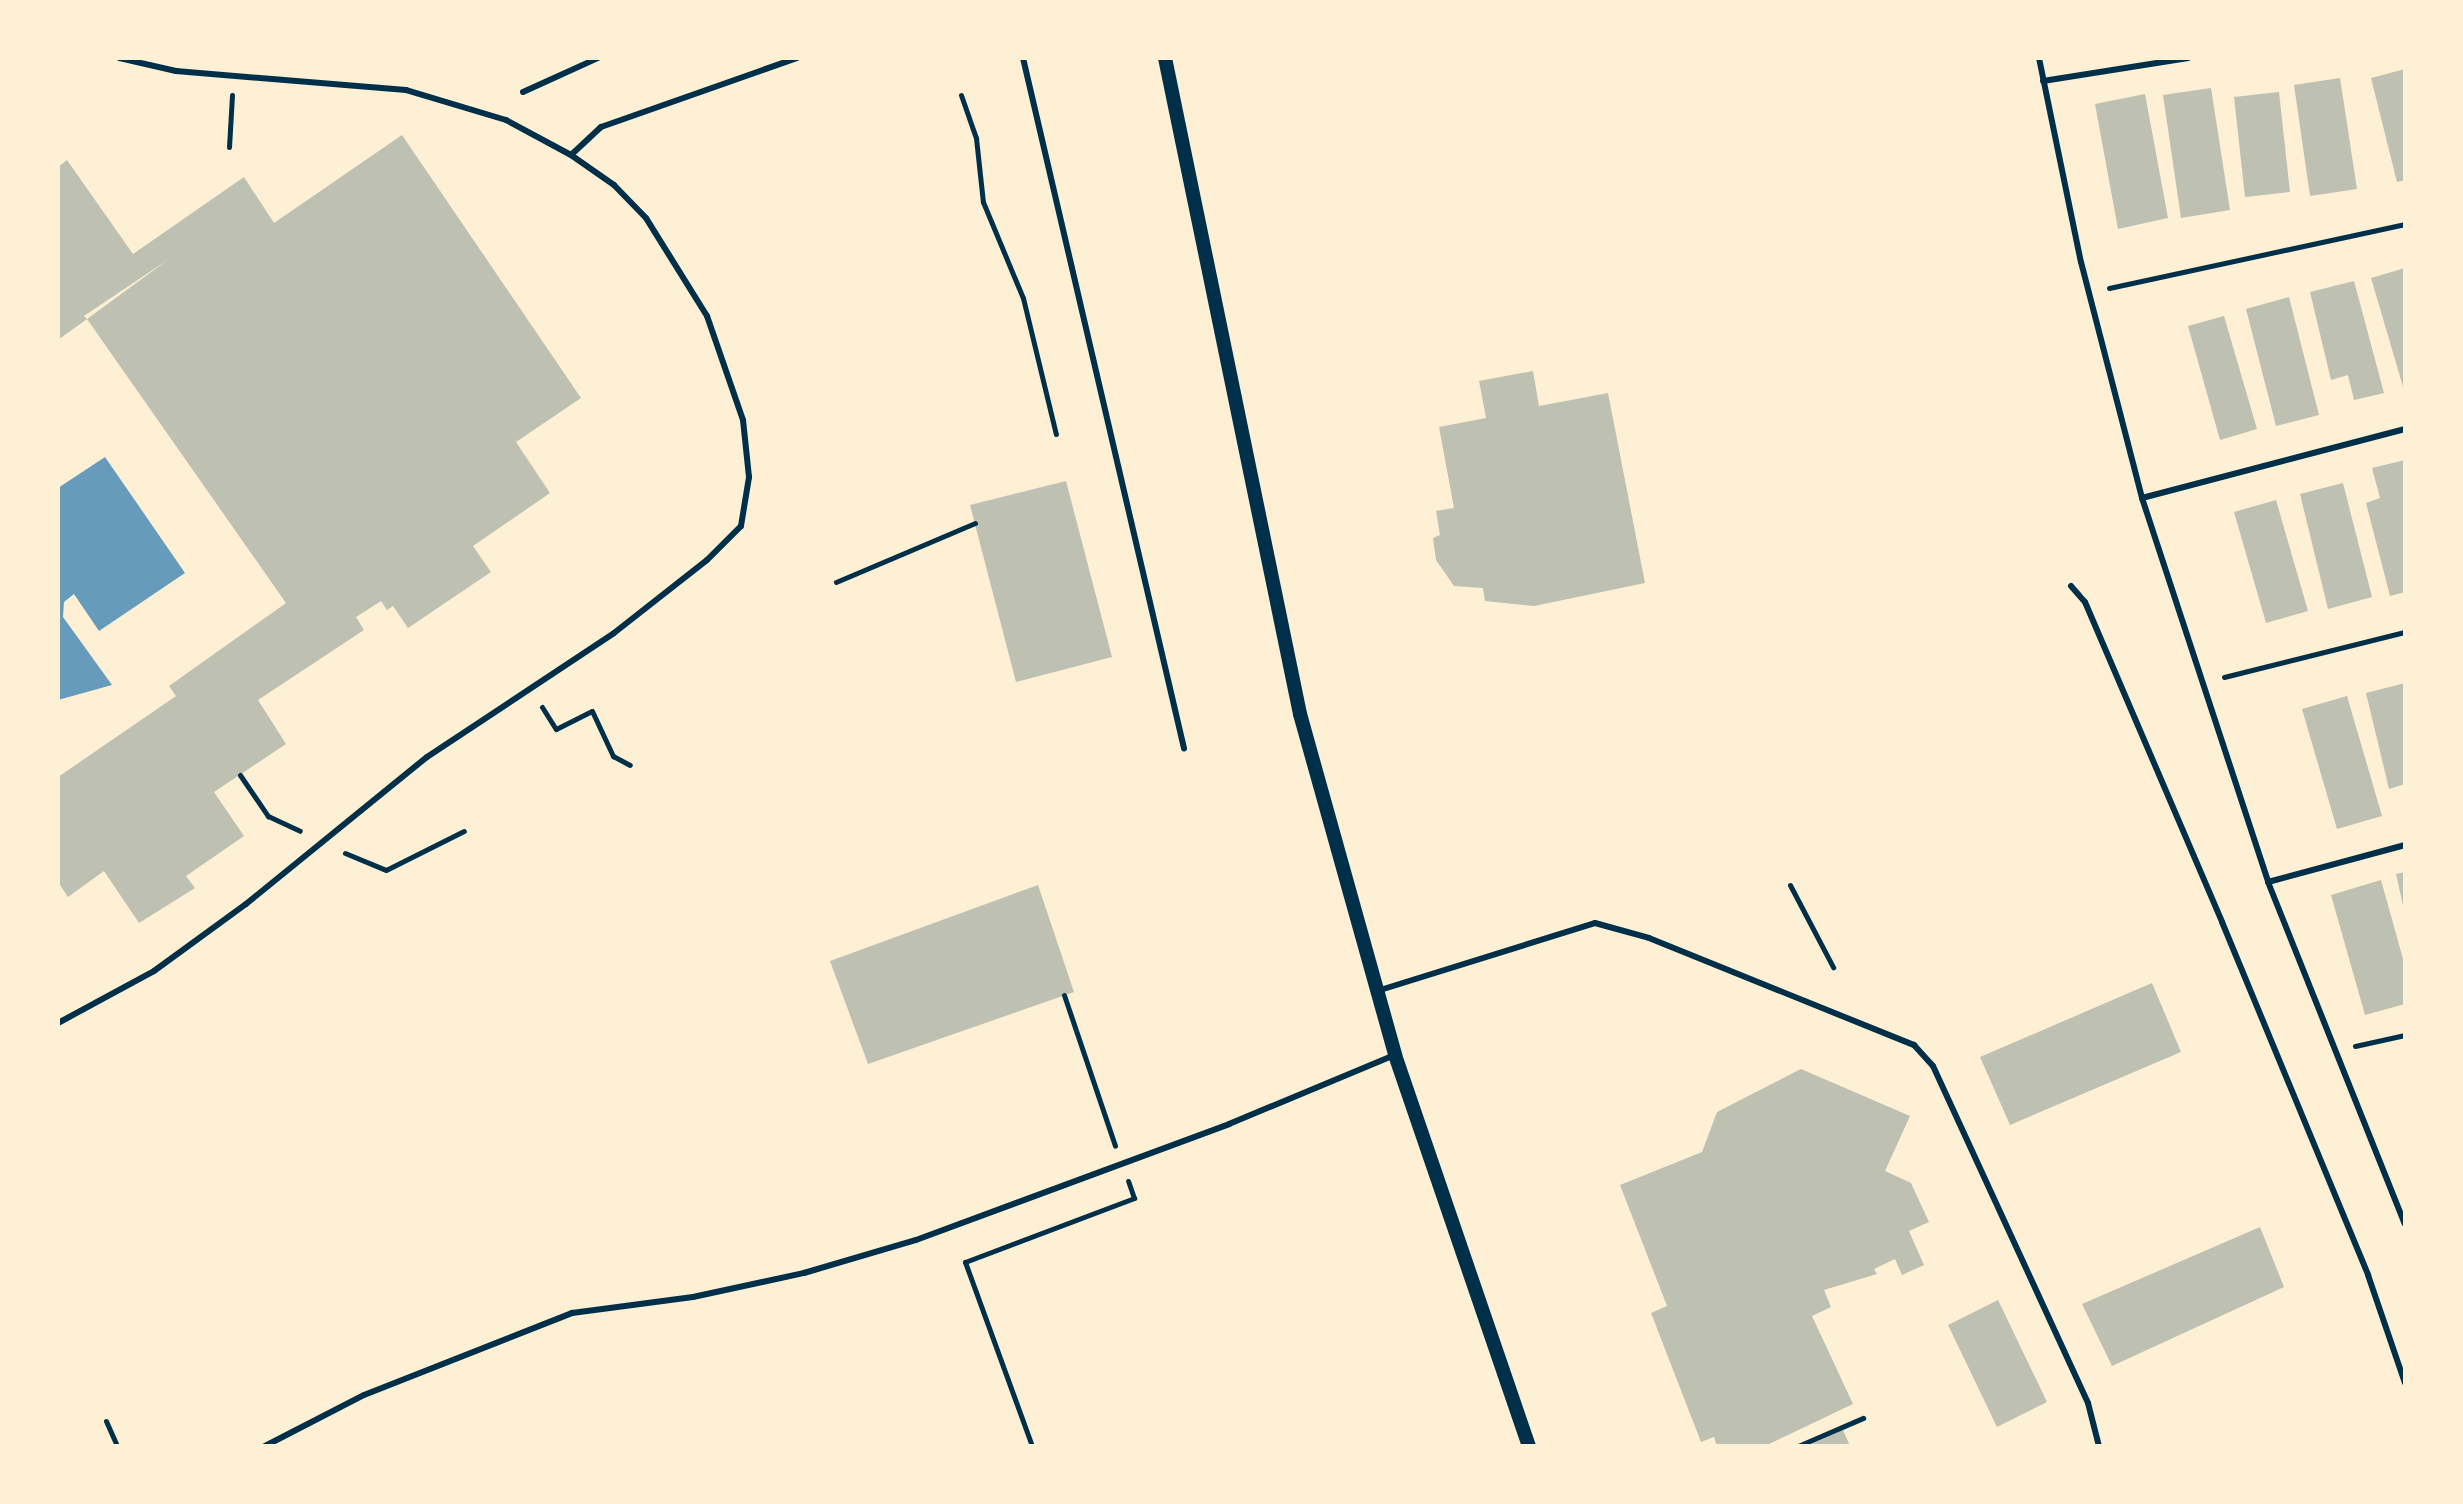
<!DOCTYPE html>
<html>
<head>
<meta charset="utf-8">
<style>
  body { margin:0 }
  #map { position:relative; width:2463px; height:1504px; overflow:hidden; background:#fdf0d5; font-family:Figtree,sans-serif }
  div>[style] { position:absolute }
  .water>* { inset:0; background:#669bbc }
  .building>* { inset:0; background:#bec0b2 }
  .path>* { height:5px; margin:-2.5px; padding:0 2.5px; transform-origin:2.5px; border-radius:2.5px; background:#003049 }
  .service>* { height:6px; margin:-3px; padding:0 3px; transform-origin:3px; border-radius:3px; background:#003049 }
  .tertiary>* { height:14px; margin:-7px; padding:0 7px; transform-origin:7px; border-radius:7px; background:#003049 }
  span { translate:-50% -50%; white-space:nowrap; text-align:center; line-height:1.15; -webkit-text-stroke:8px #fdf0d5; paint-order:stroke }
  .frame { position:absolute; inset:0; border:60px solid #fdf0d5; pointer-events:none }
</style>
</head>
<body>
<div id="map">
  <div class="water">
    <div style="clip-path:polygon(105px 457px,185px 573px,99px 631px,74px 594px,64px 602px,63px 617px,112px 685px,58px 700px,58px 488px)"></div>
  </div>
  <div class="building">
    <div style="clip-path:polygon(2405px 69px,2405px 180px,2397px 182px,2371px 78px)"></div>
    <div style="clip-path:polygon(2340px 78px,2357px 189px,2310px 196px,2294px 85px)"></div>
    <div style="clip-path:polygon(2211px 88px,2230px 210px,2181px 218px,2163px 95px)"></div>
    <div style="clip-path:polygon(2279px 92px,2290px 192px,2245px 197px,2234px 97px)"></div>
    <div style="clip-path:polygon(2145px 94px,2168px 218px,2118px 229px,2095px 104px)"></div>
    <div style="clip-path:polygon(evenodd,402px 135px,581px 398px,516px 442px,550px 493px,473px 546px,491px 572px,408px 628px,393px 606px,387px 610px,381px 601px,356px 617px,364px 630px,258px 700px,286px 744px,214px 792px,244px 836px,186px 876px,195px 888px,139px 923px,104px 871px,68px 897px,58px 882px,58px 777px,176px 696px,169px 686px,286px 603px,87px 319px,58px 340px,58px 167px,67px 160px,133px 254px,244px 177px,274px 223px,402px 135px,169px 259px,87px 319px,84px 316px,169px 259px)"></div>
    <div style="clip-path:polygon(2405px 268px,2405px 390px,2404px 390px,2371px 278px)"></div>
    <div style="clip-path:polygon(2354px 281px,2384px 393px,2354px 400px,2348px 375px,2331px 380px,2310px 292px)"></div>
    <div style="clip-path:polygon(2289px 297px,2319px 415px,2276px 426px,2246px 309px)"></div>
    <div style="clip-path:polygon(2224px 316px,2257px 429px,2220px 440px,2188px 326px)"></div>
    <div style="clip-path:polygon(1533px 371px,1539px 406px,1608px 393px,1645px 583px,1534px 606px,1485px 601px,1483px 588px,1454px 586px,1436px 560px,1433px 538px,1440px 535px,1436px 511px,1454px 508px,1439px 427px,1486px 418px,1479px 381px)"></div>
    <div style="clip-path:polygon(2405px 460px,2405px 592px,2390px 596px,2366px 503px,2380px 498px,2372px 468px)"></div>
    <div style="clip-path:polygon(1066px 481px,1112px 657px,1016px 682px,970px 505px)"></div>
    <div style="clip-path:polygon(2343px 483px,2372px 597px,2328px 609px,2300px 494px)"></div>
    <div style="clip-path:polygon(2276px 500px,2308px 611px,2266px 623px,2234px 512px)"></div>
    <div style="clip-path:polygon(2405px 683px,2405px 784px,2389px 789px,2366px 693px)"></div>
    <div style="clip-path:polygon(2347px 696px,2382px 816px,2337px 829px,2302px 709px)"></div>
    <div style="clip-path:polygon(2405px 872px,2405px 910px,2404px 910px,2396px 874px)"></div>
    <div style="clip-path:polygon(2381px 880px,2405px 966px,2405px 1004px,2365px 1015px,2331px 895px)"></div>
    <div style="clip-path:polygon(1038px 885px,1074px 992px,868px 1064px,830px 961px)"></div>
    <div style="clip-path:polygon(2152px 983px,2181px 1052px,2010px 1125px,1980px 1057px)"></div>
    <div style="clip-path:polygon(1801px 1069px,1910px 1116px,1885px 1171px,1911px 1183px,1929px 1222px,1909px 1231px,1924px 1265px,1902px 1275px,1895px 1259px,1874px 1269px,1877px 1274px,1824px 1290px,1831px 1307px,1812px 1316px,1853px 1404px,1765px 1446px,1717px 1446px,1714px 1437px,1701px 1442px,1651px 1313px,1667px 1306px,1620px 1185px,1702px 1152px,1717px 1112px)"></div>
    <div style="clip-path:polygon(2260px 1227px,2284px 1287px,2112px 1366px,2082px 1304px)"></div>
    <div style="clip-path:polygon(1998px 1300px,2047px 1402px,1997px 1427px,1948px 1325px)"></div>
    <div style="clip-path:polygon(1843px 1430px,1850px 1446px,1807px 1446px)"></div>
  </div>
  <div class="path">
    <div style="left:961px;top:95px;width:46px;rotate:70.8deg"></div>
    <div style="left:976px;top:138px;width:64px;rotate:83.8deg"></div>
    <div style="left:983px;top:202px;width:104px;rotate:67.4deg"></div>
    <div style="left:1023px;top:298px;width:140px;rotate:76.4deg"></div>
    <div style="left:229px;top:147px;width:52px;rotate:-86.7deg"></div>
    <div style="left:2109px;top:288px;width:303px;rotate:-12.2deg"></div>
    <div style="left:836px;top:582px;width:151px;rotate:-23deg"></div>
    <div style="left:2224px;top:677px;width:187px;rotate:-14deg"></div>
    <div style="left:542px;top:707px;width:26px;rotate:58deg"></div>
    <div style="left:556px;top:729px;width:40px;rotate:-26.6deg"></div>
    <div style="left:592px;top:711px;width:50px;rotate:65deg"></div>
    <div style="left:613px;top:756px;width:19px;rotate:28deg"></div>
    <div style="left:240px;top:775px;width:50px;rotate:55.7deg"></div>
    <div style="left:268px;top:816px;width:35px;rotate:25deg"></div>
    <div style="left:345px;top:853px;width:44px;rotate:22.5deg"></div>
    <div style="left:386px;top:870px;width:87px;rotate:-26.6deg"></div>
    <div style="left:1790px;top:885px;width:93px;rotate:62.3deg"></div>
    <div style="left:1064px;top:995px;width:159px;rotate:71.3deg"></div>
    <div style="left:2355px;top:1046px;width:51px;rotate:-12.4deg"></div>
    <div style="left:106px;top:1421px;width:27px;rotate:66deg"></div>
    <div style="left:1032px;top:1446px;width:196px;rotate:-110deg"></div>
    <div style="left:965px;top:1262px;width:181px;rotate:-20.7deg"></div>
    <div style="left:1134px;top:1198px;width:18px;rotate:-109deg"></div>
    <div style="left:1798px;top:1446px;width:71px;rotate:-23.3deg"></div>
  </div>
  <div class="service">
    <div style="left:1023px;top:58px;width:709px;rotate:76.87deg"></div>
    <div style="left:2039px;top:58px;width:208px;rotate:78.4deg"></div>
    <div style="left:2081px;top:262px;width:244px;rotate:75.5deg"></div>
    <div style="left:2142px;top:498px;width:404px;rotate:71.8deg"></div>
    <div style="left:2268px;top:882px;width:368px;rotate:68.2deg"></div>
    <div style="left:2043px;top:81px;width:147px;rotate:-9deg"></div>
    <div style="left:523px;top:92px;width:82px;rotate:-24.4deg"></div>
    <div style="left:571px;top:155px;width:41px;rotate:-43deg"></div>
    <div style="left:601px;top:127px;width:208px;rotate:-19.4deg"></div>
    <div style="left:2142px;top:498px;width:272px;rotate:-14.7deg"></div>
    <div style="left:2071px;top:586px;width:21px;rotate:49deg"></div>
    <div style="left:2085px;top:602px;width:348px;rotate:66.8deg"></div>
    <div style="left:2222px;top:922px;width:382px;rotate:67.5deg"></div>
    <div style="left:2368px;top:1275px;width:114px;rotate:71.1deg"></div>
    <div style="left:2268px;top:882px;width:142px;rotate:-15.1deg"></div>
    <div style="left:1377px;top:991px;width:228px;rotate:-17.3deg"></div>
    <div style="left:1595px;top:923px;width:56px;rotate:15.5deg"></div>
    <div style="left:1649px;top:938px;width:286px;rotate:22deg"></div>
    <div style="left:1914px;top:1045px;width:28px;rotate:48deg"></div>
    <div style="left:1933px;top:1066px;width:371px;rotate:65.3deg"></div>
    <div style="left:2088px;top:1403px;width:44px;rotate:75.7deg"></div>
    <div style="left:58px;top:1023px;width:109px;rotate:-28.4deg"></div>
    <div style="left:154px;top:971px;width:114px;rotate:-36.1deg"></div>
    <div style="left:246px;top:904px;width:233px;rotate:-39.1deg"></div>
    <div style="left:427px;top:757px;width:224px;rotate:-33.5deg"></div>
    <div style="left:614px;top:633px;width:118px;rotate:-38.1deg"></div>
    <div style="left:707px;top:560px;width:48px;rotate:-45deg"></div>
    <div style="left:741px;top:526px;width:50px;rotate:-80.7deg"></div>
    <div style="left:749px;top:477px;width:57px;rotate:-96deg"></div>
    <div style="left:743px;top:420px;width:110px;rotate:-109.1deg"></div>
    <div style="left:707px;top:316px;width:115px;rotate:-121.9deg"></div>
    <div style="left:646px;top:218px;width:46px;rotate:-134.1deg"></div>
    <div style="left:614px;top:185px;width:52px;rotate:-145.1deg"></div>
    <div style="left:571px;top:155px;width:74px;rotate:-151.7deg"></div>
    <div style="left:506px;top:120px;width:104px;rotate:-163.3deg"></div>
    <div style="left:406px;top:90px;width:231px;rotate:-175.3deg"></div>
    <div style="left:176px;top:71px;width:58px;rotate:-167.2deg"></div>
    <div style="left:265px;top:1446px;width:111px;rotate:-27.3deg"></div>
    <div style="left:364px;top:1395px;width:224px;rotate:-21.5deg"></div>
    <div style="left:572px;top:1313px;width:122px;rotate:-7.5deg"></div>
    <div style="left:693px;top:1297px;width:114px;rotate:-12.2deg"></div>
    <div style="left:804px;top:1273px;width:117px;rotate:-16.4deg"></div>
    <div style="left:916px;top:1240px;width:334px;rotate:-20.3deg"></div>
    <div style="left:1229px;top:1124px;width:180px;rotate:-22.6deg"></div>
  </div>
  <div class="tertiary">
    <div style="left:1165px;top:58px;width:670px;rotate:78.37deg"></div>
    <div style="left:1300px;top:714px;width:354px;rotate:74.4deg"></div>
    <div style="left:1395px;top:1055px;width:413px;rotate:71.1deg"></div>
  </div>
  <div class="frame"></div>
</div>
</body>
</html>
